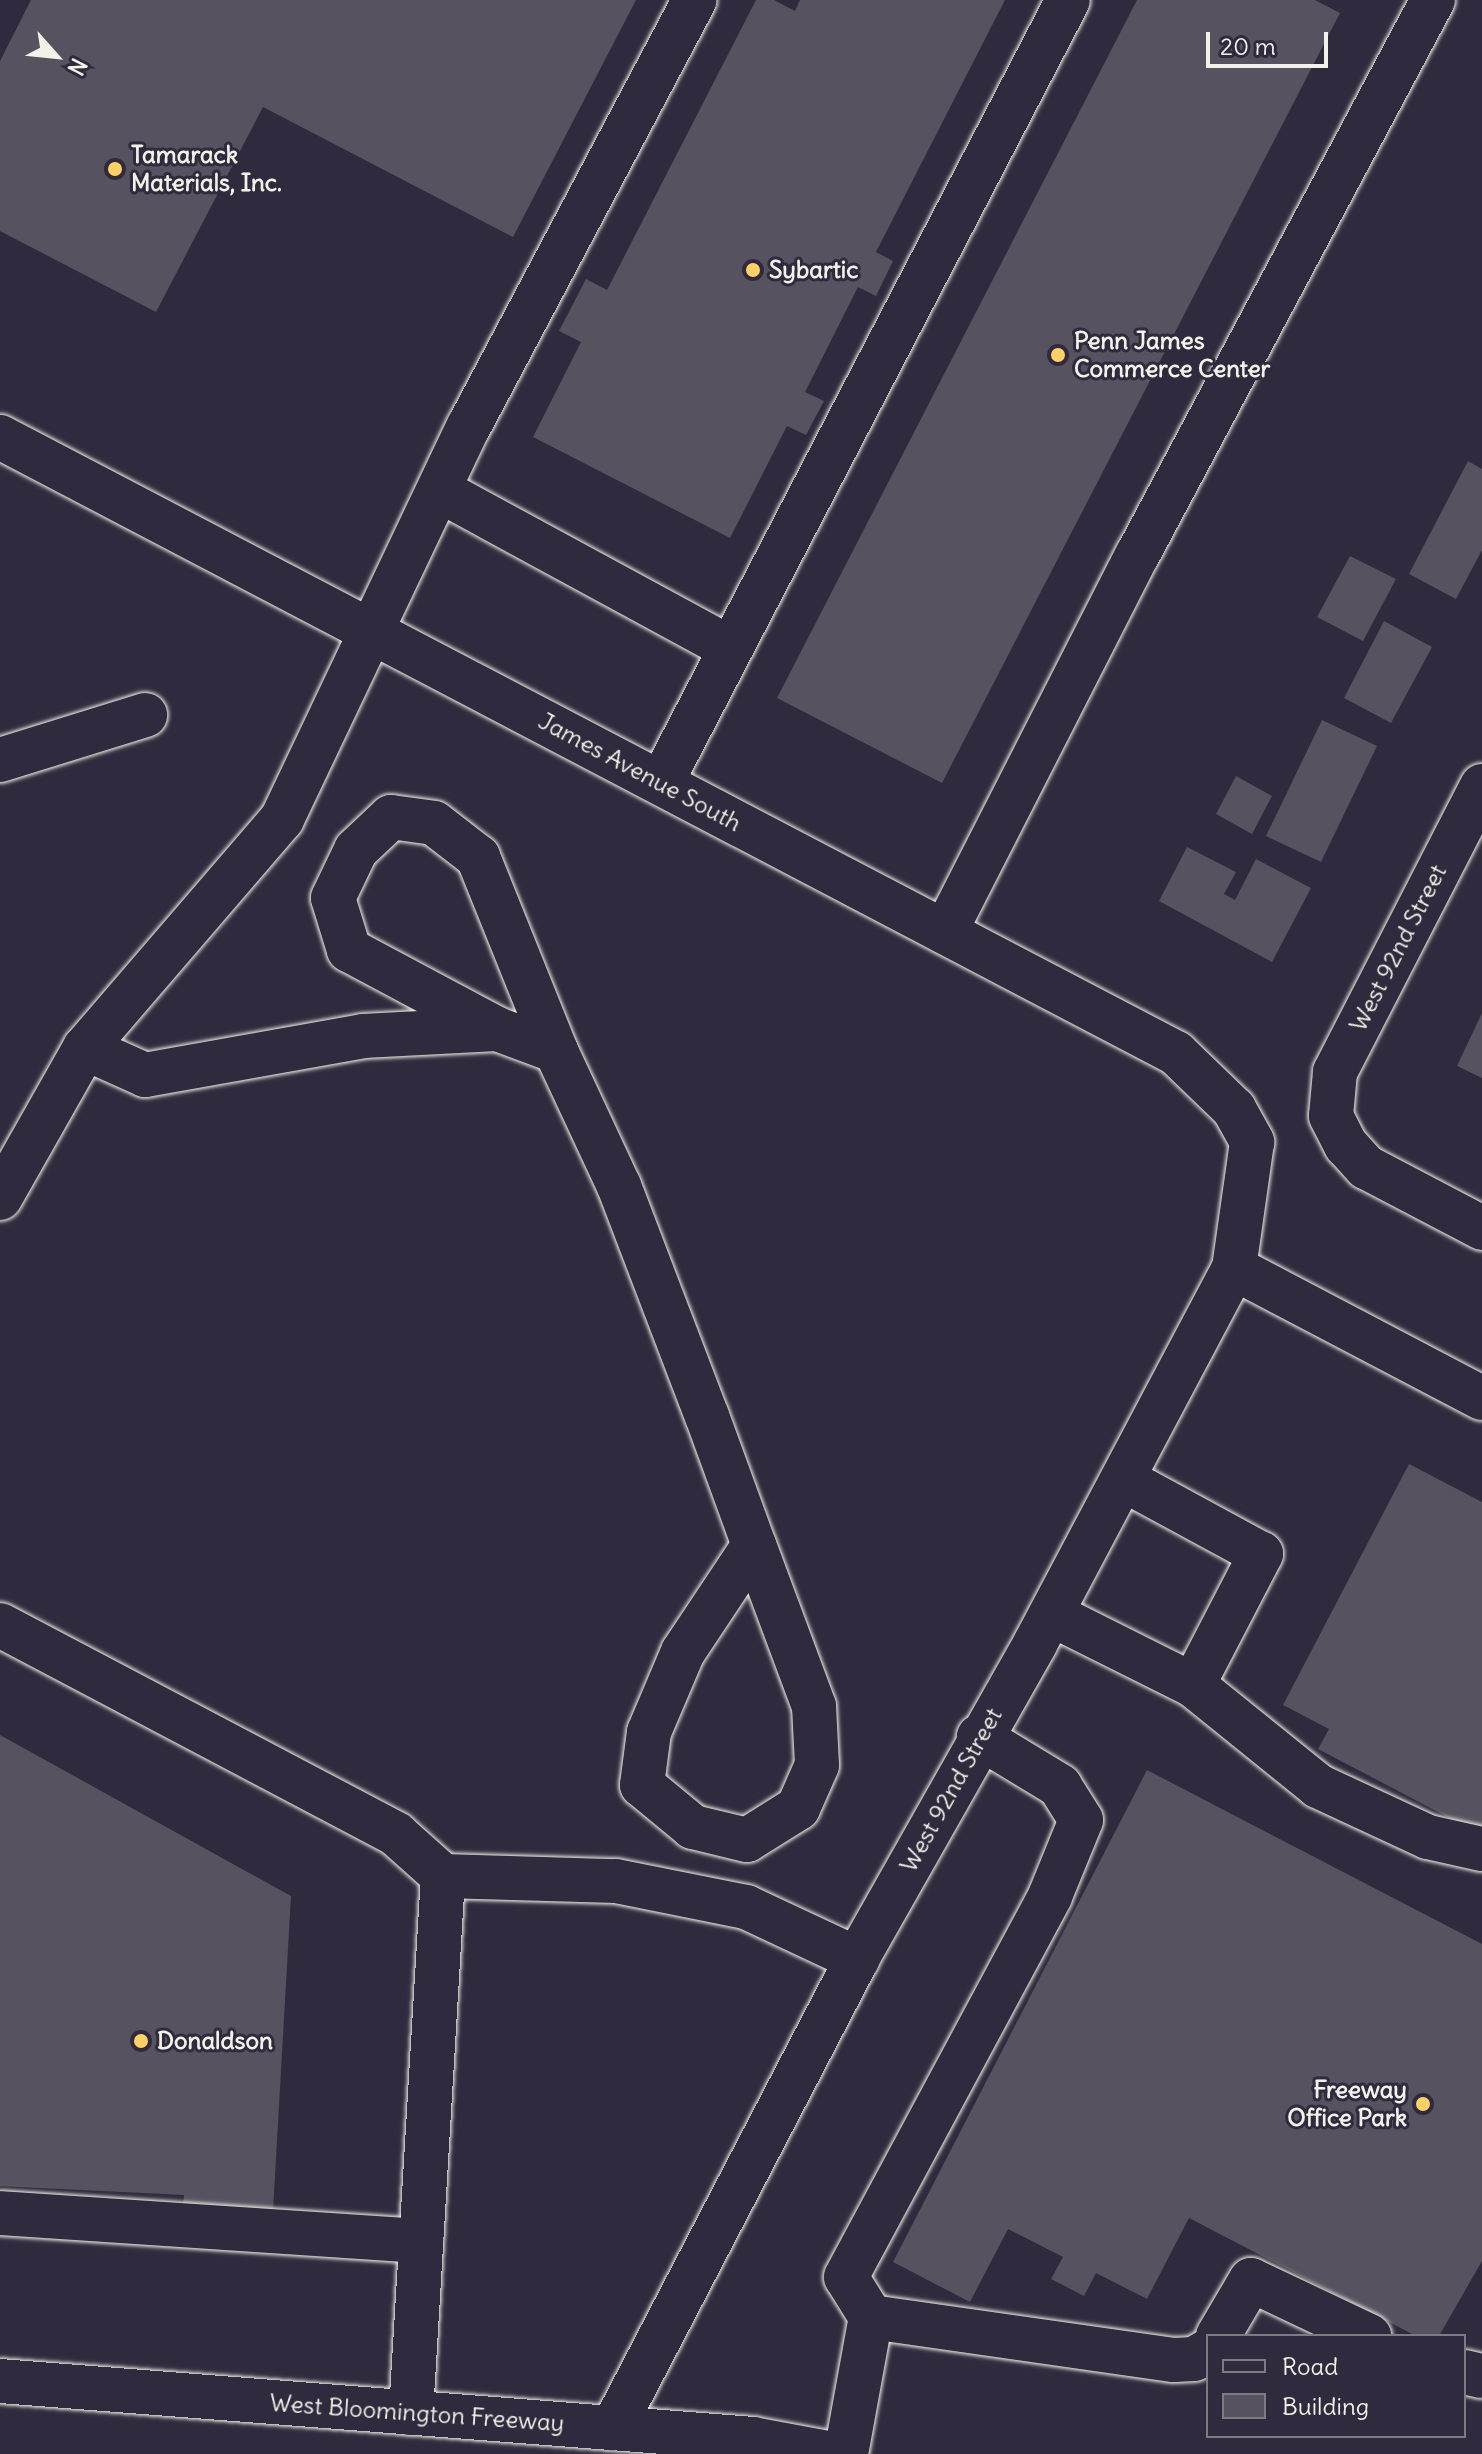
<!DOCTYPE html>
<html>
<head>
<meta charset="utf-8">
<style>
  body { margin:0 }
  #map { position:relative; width:1482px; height:2454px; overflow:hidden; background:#2f2a3d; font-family:Delius,sans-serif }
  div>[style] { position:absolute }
  .building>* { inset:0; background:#56525f }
  .roads { filter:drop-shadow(0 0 2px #f4f1e8) drop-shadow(0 0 2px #f4f1e8) }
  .minor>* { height:44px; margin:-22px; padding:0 22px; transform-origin:22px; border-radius:22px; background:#2f2a3d }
  .dots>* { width:22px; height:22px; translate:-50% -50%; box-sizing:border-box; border:4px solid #2f2a3d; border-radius:50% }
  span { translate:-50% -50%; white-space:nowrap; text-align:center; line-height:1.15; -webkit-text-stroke:6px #2f2a3d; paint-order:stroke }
  .poi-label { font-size:24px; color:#f4f1e8; font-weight:700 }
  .left { translate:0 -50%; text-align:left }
  .right { translate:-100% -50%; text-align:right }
  .street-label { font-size:24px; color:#f4f1e8 }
  .legend { position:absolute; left:1206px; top:2334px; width:260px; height:104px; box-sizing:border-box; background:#2f2a3d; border:2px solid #7e7a81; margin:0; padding:10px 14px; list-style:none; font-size:24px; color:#f4f1e8 }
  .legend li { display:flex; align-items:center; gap:16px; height:40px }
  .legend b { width:40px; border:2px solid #7e7a81 }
  .north { position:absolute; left:16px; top:16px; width:80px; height:80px; -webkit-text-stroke:6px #2f2a3d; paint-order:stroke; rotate:117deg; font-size:22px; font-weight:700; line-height:32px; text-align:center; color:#f4f1e8 }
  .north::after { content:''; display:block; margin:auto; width:28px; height:36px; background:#f4f1e8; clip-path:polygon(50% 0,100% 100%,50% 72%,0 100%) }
  .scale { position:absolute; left:1206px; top:32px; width:122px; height:36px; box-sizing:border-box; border:4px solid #f4f1e8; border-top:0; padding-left:10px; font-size:24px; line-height:28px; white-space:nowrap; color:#f4f1e8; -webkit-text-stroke:6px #2f2a3d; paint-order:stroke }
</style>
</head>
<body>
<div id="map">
  <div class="building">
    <div style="clip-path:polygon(31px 0,636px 0,513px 237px,263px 107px,156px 312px,0 231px,0 61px)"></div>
    <div style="clip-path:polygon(756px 0,774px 0,795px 11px,800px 0,1005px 0,876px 252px,893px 261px,876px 296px,858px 287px,805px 392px,824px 401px,806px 435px,787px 426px,730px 538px,533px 437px,581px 342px,559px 331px,586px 279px,607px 290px)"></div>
    <div style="clip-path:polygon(1137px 0,1315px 0,1340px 13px,942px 783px,777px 698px)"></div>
    <div style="clip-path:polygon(1468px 461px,1482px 469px,1482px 550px,1456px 599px,1409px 574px)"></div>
    <div style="clip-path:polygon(1350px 556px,1396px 579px,1363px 641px,1317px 617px)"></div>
    <div style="clip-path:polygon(1384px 621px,1432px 647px,1391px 723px,1344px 698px)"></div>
    <div style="clip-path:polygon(1322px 720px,1377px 746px,1321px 862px,1266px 836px)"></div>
    <div style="clip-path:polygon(1236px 776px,1272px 796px,1252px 834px,1216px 814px)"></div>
    <div style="clip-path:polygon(1187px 847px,1236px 872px,1224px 894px,1235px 900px,1256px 859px,1311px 888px,1272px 962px,1159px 901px)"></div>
    <div style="clip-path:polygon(1482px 1013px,1482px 1078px,1457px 1066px)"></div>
    <div style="clip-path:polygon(1409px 1464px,1482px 1502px,1482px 1835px,1318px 1749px,1329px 1729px,1283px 1705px)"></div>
    <div style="clip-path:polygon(0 1735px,291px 1896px,273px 2211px,183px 2207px,184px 2195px,0 2186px)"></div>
    <div style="clip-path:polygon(1147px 1770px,1482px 1944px,1482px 2261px,1439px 2336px,1416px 2336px,1189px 2218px,1147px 2299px,1096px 2273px,1084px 2296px,1051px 2279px,1063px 2257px,1008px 2229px,970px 2302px,893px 2262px)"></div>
  </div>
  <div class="roads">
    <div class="minor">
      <div style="left:0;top:437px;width:1328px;rotate:27.65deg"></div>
      <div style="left:1176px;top:1053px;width:81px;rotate:44deg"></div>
      <div style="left:1234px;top:1109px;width:38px;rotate:61deg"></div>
      <div style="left:1252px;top:1142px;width:127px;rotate:98.1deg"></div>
      <div style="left:1234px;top:1268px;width:425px;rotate:117.9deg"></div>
      <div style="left:1035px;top:1644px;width:362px;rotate:119.5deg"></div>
      <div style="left:857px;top:1959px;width:529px;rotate:117.49deg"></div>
      <div style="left:439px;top:490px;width:331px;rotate:28.5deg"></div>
      <div style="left:0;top:760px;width:152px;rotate:-17.2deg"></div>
      <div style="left:661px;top:783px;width:882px;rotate:-62.53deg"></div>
      <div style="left:1482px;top:786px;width:322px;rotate:117.2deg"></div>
      <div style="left:1335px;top:1072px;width:44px;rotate:95.2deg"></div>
      <div style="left:1331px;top:1116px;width:33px;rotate:63deg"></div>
      <div style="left:1346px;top:1145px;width:30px;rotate:48deg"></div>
      <div style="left:1366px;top:1167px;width:131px;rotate:27.7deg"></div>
      <div style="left:945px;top:932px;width:424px;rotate:-63deg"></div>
      <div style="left:1138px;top:554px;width:628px;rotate:-61.97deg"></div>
      <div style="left:497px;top:1029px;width:168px;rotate:-151.9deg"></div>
      <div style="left:349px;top:950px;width:54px;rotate:-107.1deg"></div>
      <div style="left:333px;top:898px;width:53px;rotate:-64.4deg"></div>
      <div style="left:356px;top:850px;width:48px;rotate:-43.3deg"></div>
      <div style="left:391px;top:817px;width:43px;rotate:7.9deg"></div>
      <div style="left:434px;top:823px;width:56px;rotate:37.7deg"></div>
      <div style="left:478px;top:857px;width:209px;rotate:68.1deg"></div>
      <div style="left:85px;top:1048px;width:66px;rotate:24.2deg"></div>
      <div style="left:145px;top:1075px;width:221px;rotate:-10.1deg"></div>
      <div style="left:363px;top:1036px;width:134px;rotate:-3deg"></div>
      <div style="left:497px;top:1029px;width:63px;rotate:20.4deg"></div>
      <div style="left:556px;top:1051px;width:149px;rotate:65deg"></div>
      <div style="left:619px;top:1186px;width:246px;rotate:69.1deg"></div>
      <div style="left:707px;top:1416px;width:137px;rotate:70deg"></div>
      <div style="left:754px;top:1545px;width:172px;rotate:69.6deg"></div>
      <div style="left:814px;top:1706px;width:59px;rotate:87.1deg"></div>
      <div style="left:817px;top:1765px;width:47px;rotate:113.8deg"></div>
      <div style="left:798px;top:1808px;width:60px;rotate:147.9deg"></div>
      <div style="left:747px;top:1840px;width:56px;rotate:-166.5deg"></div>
      <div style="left:693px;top:1827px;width:66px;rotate:-140.5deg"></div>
      <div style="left:642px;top:1785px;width:53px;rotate:-82.5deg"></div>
      <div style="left:649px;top:1732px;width:87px;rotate:-67deg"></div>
      <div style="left:683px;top:1652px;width:128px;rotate:-56.4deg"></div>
      <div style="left:0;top:1198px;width:172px;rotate:-60.5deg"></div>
      <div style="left:85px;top:1048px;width:302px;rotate:-49.3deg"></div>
      <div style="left:282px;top:819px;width:435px;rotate:-64.6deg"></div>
      <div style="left:469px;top:426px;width:482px;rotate:-62.1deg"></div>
      <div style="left:1234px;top:1268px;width:280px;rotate:27.7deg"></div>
      <div style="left:1051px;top:1614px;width:159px;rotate:26.6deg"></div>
      <div style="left:1193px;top:1685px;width:148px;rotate:-62.6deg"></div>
      <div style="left:1261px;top:1554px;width:157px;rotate:-151.5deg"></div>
      <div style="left:0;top:1625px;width:448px;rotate:27.8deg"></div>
      <div style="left:396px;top:1834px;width:63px;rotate:41.8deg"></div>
      <div style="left:443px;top:1876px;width:538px;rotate:93.41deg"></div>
      <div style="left:1193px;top:1685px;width:161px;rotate:38.9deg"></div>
      <div style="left:1318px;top:1786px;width:121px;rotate:24.9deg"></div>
      <div style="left:1428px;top:1837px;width:55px;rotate:12.5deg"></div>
      <div style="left:443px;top:1876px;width:173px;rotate:1.7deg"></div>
      <div style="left:616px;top:1881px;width:133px;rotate:11.3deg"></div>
      <div style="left:746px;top:1907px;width:123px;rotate:25.1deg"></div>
      <div style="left:0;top:2213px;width:422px;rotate:3.8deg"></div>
      <div style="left:871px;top:2317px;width:306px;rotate:8.1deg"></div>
      <div style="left:1174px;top:2360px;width:20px;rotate:-3deg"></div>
      <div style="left:1194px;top:2359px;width:16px;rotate:-30deg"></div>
      <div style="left:1218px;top:2336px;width:65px;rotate:-59.5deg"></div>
      <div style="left:1251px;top:2280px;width:131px;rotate:25.4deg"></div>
      <div style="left:1464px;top:2372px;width:18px;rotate:13deg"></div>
      <div style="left:0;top:2381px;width:755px;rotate:4.4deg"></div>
      <div style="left:753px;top:2439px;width:81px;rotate:10.6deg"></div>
      <div style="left:846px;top:2454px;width:139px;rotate:-79.7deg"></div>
      <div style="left:871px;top:2317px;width:47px;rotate:-122deg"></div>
      <div style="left:846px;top:2277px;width:432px;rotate:-61.8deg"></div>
      <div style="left:1050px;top:1896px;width:82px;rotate:-67.8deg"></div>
      <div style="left:1081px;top:1820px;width:40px;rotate:-122deg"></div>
      <div style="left:1060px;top:1786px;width:95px;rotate:-148.8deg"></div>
    </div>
  </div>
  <div class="dots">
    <div style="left:115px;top:169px;background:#ffd166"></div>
    <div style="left:753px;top:270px;background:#ffd166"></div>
    <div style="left:1058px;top:355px;background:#ffd166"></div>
    <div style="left:141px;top:2041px;background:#ffd166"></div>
    <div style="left:1423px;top:2104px;background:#ffd166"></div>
  </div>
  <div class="poi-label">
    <span class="left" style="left:131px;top:169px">Tamarack<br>Materials, Inc.</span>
    <span class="left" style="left:769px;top:270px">Sybartic</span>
    <span class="left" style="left:1074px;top:355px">Penn James<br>Commerce Center</span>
    <span class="left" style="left:157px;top:2041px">Donaldson</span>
    <span class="right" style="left:1407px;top:2104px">Freeway<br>Office Park</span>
  </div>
  <div class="street-label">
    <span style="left:640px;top:772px;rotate:28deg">James Avenue South</span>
    <span style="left:1398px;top:948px;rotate:-63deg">West 92nd Street</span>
    <span style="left:951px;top:1790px;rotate:-61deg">West 92nd Street</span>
    <span style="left:417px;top:2413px;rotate:4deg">West Bloomington Freeway</span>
  </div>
  <ul class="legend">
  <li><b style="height:10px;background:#2f2a3d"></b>Road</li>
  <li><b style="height:22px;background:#56525f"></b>Building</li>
  </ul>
  <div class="north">N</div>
  <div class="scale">20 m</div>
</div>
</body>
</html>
